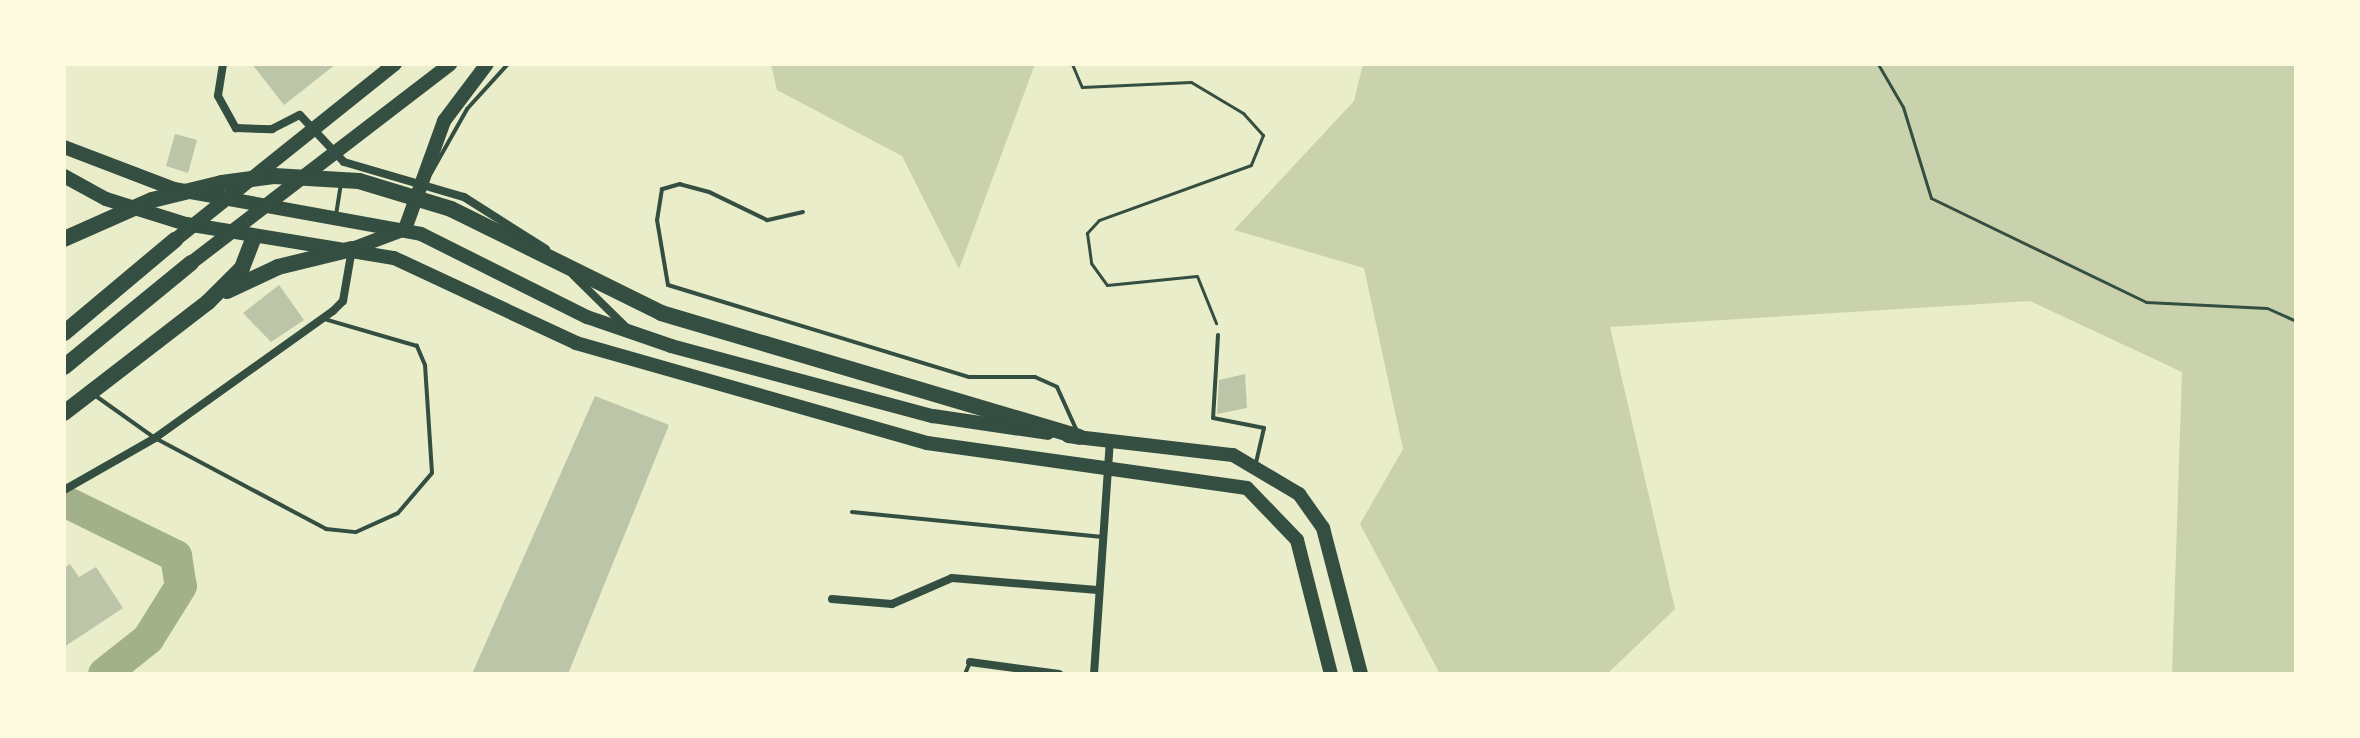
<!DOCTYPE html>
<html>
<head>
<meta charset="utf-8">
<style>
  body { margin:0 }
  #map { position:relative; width:2360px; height:738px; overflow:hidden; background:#e9edc9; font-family:"Titillium Web",sans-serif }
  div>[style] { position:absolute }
  .green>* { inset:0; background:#cad2ad }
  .river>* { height:32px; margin:-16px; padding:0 16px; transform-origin:16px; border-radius:16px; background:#a3b18a }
  .building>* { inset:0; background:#bcc5a7 }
  .path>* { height:3px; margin:-1.5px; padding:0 1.5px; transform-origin:1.5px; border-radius:1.5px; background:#344e41 }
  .service>* { height:4px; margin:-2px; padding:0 2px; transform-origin:2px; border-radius:2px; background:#344e41 }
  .minor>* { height:8px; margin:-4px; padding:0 4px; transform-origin:4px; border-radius:4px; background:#344e41 }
  .primary>* { height:14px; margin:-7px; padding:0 7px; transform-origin:7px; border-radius:7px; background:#344e41 }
  .motorway>* { height:16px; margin:-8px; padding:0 8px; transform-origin:8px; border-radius:8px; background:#344e41 }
  span { translate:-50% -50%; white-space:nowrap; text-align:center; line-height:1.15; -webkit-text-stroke:8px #fefae0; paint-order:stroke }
  .frame { position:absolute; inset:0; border:66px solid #fefae0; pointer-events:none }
</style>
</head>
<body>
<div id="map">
  <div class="green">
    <div style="clip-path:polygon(771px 64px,1035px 64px,959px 269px,902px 156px,777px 90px)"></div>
    <div style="clip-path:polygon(1363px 64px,2296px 64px,2296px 674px,2172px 674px,2182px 372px,2030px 301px,1610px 327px,1675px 609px,1607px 674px,1440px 674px,1360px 524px,1403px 449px,1364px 268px,1234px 230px,1354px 101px)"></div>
  </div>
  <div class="river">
    <div style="left:64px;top:501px;width:125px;rotate:26.2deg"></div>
    <div style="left:176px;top:556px;width:30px;rotate:81deg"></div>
    <div style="left:181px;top:586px;width:62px;rotate:121.9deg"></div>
    <div style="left:148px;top:639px;width:56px;rotate:141.5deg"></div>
  </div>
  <div class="building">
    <div style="clip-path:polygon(252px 64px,336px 64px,284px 105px)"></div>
    <div style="clip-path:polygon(175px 134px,197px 140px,188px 173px,166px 166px)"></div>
    <div style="clip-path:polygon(279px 285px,304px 320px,271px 342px,243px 313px)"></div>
    <div style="clip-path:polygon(1245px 374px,1247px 408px,1217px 414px,1219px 380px)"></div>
    <div style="clip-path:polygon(595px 396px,669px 425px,568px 674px,472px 674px)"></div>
    <div style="clip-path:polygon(70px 564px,79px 577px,96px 567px,123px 608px,64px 647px,64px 568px)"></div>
  </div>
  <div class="path">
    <div style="left:1072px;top:64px;width:25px;rotate:67deg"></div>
    <div style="left:1082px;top:87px;width:109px;rotate:-2.6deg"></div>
    <div style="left:1191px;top:82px;width:61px;rotate:30.8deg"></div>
    <div style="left:1243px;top:113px;width:30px;rotate:48deg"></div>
    <div style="left:1263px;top:135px;width:32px;rotate:112deg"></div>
    <div style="left:1251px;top:165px;width:162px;rotate:160.1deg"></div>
    <div style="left:1099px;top:220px;width:18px;rotate:133deg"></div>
    <div style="left:1087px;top:233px;width:30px;rotate:82deg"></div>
    <div style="left:1091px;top:263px;width:27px;rotate:54deg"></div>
    <div style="left:1107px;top:285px;width:90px;rotate:-5.7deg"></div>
    <div style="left:1197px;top:276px;width:51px;rotate:68deg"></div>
    <div style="left:1878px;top:64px;width:50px;rotate:59.8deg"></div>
    <div style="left:1903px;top:107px;width:95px;rotate:72.9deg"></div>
    <div style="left:1931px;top:198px;width:239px;rotate:25.8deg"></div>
    <div style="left:2146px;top:302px;width:121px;rotate:2.8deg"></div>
    <div style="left:2267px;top:308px;width:32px;rotate:24deg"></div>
  </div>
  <div class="service">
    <div style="left:431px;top:173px;width:73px;rotate:-60.6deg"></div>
    <div style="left:467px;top:109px;width:61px;rotate:-47.7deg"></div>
    <div style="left:803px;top:212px;width:37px;rotate:167deg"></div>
    <div style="left:767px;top:220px;width:64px;rotate:-154.2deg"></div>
    <div style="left:709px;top:192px;width:30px;rotate:-165deg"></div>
    <div style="left:680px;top:184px;width:19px;rotate:164deg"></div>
    <div style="left:662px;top:189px;width:31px;rotate:99deg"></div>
    <div style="left:657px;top:220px;width:66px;rotate:80.4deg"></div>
    <div style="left:668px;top:285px;width:315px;rotate:17deg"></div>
    <div style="left:969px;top:377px;width:66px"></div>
    <div style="left:1035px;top:377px;width:24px;rotate:24deg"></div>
    <div style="left:1057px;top:387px;width:48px;rotate:65.6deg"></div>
    <div style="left:336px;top:215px;width:31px;rotate:-81deg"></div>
    <div style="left:1218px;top:335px;width:83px;rotate:93.4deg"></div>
    <div style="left:1213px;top:418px;width:52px;rotate:11.1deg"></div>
    <div style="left:1264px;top:428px;width:36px;rotate:103deg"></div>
    <div style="left:93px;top:394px;width:76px;rotate:35.4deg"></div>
    <div style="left:155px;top:438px;width:194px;rotate:28deg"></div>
    <div style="left:326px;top:529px;width:30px;rotate:6deg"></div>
    <div style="left:356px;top:532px;width:46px;rotate:-24.3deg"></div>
    <div style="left:398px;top:513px;width:52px;rotate:-49.6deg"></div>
    <div style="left:432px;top:473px;width:108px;rotate:-93.7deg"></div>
    <div style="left:425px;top:365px;width:21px;rotate:-113deg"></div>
    <div style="left:417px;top:346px;width:97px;rotate:-163.8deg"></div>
    <div style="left:852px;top:512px;width:252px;rotate:5.7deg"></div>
    <div style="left:965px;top:674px;width:13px;rotate:-67deg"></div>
  </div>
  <div class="minor">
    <div style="left:223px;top:64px;width:32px;rotate:99deg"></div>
    <div style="left:218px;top:96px;width:37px;rotate:61deg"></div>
    <div style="left:236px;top:128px;width:36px;rotate:2deg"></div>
    <div style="left:272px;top:129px;width:31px;rotate:-27deg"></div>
    <div style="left:300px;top:115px;width:64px;rotate:46.9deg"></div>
    <div style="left:344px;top:162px;width:125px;rotate:16.3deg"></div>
    <div style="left:464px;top:197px;width:97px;rotate:32.4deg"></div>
    <div style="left:573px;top:275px;width:74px;rotate:44.5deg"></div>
    <div style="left:64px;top:490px;width:105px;rotate:-29.7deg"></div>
    <div style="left:155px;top:438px;width:219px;rotate:-35.5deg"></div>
    <div style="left:333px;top:311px;width:14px;rotate:-45deg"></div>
    <div style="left:343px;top:301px;width:53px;rotate:-80.2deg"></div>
    <div style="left:832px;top:599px;width:60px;rotate:4.8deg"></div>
    <div style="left:892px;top:604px;width:65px;rotate:-23.4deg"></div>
    <div style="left:952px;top:578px;width:146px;rotate:4.7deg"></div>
    <div style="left:970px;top:662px;width:90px;rotate:7.7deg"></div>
    <div style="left:1094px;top:674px;width:236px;rotate:-86.1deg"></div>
  </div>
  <div class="primary">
    <div style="left:64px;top:147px;width:118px;rotate:20.9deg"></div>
    <div style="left:174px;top:189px;width:251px;rotate:10.3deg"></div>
    <div style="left:421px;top:234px;width:186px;rotate:26.6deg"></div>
    <div style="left:587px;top:317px;width:89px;rotate:19deg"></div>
    <div style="left:671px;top:346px;width:271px;rotate:15deg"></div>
    <div style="left:933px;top:416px;width:116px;rotate:8.4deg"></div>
    <div style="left:64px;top:176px;width:48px;rotate:28.7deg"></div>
    <div style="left:106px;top:199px;width:84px;rotate:17.4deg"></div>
    <div style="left:186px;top:224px;width:211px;rotate:9.3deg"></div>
    <div style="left:394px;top:258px;width:201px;rotate:25deg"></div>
    <div style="left:576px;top:343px;width:365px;rotate:15.9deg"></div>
    <div style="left:927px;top:443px;width:323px;rotate:8deg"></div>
    <div style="left:1247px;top:488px;width:72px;rotate:46.1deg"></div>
    <div style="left:1297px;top:540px;width:138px;rotate:75.8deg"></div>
    <div style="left:175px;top:240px;width:282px;rotate:-38.7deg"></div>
    <div style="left:352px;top:249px;width:57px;rotate:-20.7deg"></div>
    <div style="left:405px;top:229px;width:115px;rotate:-70.1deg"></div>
    <div style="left:444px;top:121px;width:71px;rotate:-53deg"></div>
    <div style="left:191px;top:263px;width:327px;rotate:-37.5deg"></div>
    <div style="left:1068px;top:436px;width:166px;rotate:6.6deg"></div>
    <div style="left:1233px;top:455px;width:77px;rotate:30.6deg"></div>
    <div style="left:1299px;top:494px;width:42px;rotate:54.8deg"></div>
    <div style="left:1323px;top:528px;width:151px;rotate:75.4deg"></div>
  </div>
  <div class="motorway">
    <div style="left:64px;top:239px;width:96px;rotate:-23.9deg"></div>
    <div style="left:152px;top:200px;width:72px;rotate:-13.7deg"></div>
    <div style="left:222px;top:183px;width:52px;rotate:-7.7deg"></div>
    <div style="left:274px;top:176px;width:85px;rotate:3.4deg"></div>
    <div style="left:359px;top:181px;width:96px;rotate:16.9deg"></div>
    <div style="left:451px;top:209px;width:234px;rotate:26.3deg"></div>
    <div style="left:661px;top:313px;width:436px;rotate:16.5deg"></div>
    <div style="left:227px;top:291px;width:56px;rotate:-25.2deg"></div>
    <div style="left:278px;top:267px;width:76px;rotate:-13.7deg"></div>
    <div style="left:64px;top:333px;width:145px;rotate:-40deg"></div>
    <div style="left:64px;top:367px;width:164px;rotate:-39.3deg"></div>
    <div style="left:64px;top:413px;width:182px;rotate:-37.6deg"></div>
    <div style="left:208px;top:302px;width:48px;rotate:-45deg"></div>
    <div style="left:242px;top:268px;width:33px;rotate:-69deg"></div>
  </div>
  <div class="frame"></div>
</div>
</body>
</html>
